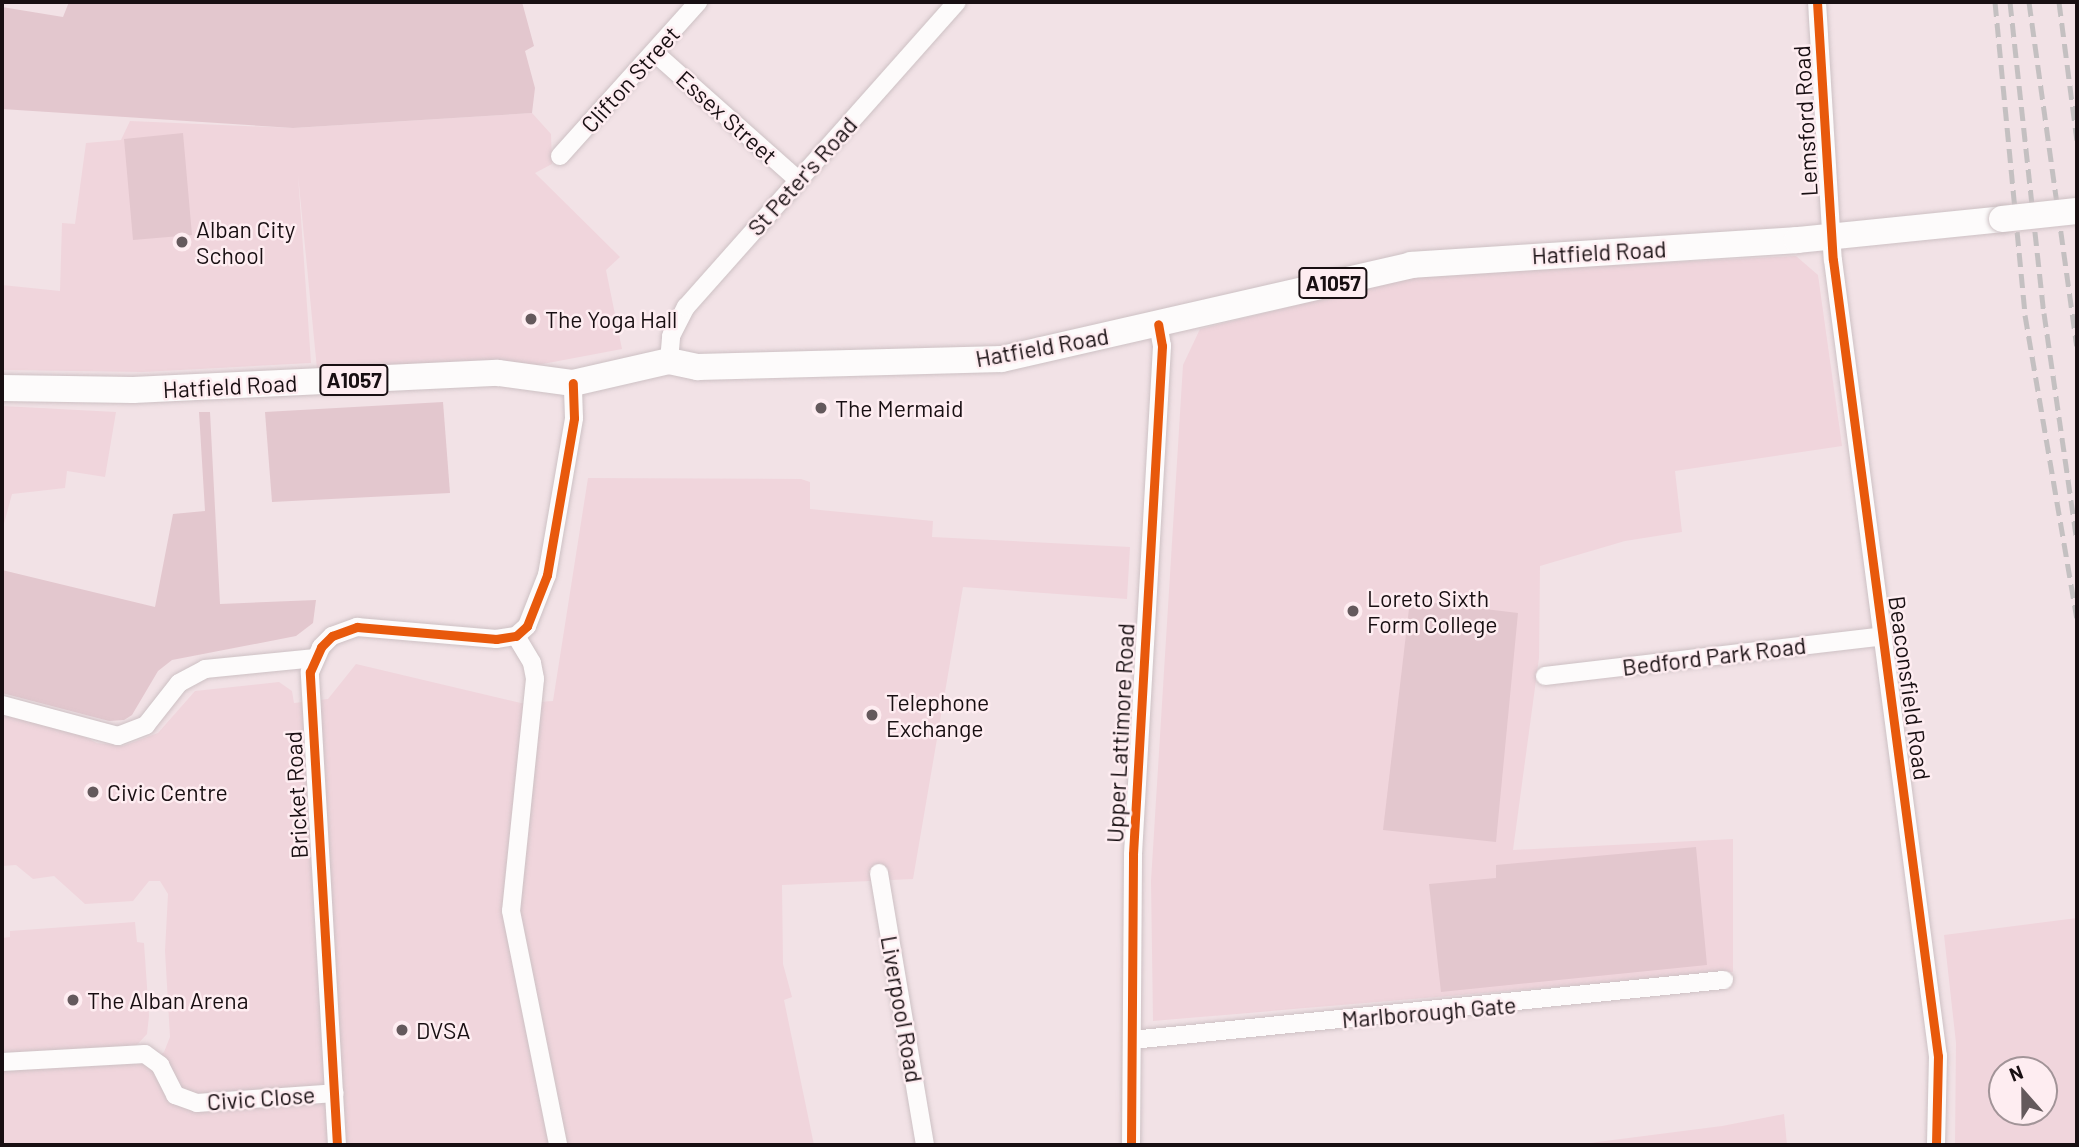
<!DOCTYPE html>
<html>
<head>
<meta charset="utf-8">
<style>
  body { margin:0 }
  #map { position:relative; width:2079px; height:1147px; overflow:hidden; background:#f2e2e6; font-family:Barlow,sans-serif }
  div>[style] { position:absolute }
  .built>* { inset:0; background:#f0d5dc }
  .green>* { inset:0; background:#e3c7ce }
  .roads { filter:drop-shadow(0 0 2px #cdc1c4) drop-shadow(0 0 2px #cdc1c4) }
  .street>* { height:18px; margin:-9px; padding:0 9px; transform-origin:9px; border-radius:9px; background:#fdfbfb }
  .primary>* { height:26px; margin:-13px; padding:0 13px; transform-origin:13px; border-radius:13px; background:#fdfbfb }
  .rail>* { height:5px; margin-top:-2.5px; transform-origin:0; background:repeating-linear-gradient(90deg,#c4c0c1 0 14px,transparent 0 21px) }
  .bridges { filter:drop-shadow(0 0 2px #cdc1c4) drop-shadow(0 0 2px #cdc1c4) }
  .primary-bridge>* { height:26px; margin:-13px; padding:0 13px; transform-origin:13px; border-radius:13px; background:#fdfbfb }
  .cycleway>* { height:9px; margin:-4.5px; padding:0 4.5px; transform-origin:4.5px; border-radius:4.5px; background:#e8590c }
  .dots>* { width:19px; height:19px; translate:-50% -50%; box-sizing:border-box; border:4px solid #feedf1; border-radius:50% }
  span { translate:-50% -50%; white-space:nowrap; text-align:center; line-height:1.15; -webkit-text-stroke:5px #feedf1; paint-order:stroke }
  .shield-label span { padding:2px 5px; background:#feedf1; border:2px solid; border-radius:5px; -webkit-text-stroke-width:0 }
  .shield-label { font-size:21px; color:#180f12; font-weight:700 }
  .street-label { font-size:23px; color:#180f12 }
  .poi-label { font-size:23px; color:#180f12 }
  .left { translate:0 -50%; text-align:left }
  .frame { position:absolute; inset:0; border:4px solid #180f12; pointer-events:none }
  .north { position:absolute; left:1988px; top:1056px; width:70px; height:70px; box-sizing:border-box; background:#feedf1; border:2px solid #a29498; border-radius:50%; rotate:339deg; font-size:19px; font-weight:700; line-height:28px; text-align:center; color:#180f12 }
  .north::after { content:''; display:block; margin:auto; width:24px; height:32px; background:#64595c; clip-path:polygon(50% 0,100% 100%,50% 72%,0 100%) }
</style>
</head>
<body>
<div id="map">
  <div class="built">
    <div style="clip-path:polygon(532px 113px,551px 134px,552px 164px,535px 173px,620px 257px,606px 270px,622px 349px,532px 366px,318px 379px,298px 175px,311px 363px,143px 372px,2px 370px,2px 285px,60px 291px,62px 223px,75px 224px,86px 143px,121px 140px,130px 121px,294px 128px)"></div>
    <div style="clip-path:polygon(1796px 256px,1818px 275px,1842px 446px,1675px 471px,1682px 532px,1625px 541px,1540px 566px,1539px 658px,1513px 850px,1733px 839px,1733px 972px,1153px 1021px,1151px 881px,1183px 365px,1200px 329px,1418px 275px)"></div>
    <div style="clip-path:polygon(2px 406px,116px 412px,105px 477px,67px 471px,65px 488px,12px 494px,2px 531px)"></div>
    <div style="clip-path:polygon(588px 478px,801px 479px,810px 482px,810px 509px,933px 521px,932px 537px,1130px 547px,1127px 599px,963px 587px,913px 879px,782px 885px,783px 964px,792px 997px,784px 1000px,814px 1145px,2px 1145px,2px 1066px,151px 1063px,164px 1052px,170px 1037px,165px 951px,168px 894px,160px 881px,149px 881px,133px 901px,85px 904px,54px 876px,33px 879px,16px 865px,2px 866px,2px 708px,57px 724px,97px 743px,123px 746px,158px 733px,195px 691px,279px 682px,292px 691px,294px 703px,328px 699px,356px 664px,521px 703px,553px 701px)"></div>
    <div style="clip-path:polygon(evenodd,2077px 918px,2077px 1145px,1955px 1145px,1956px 1043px,1944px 935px,2077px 918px,2002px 1070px,2044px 1070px,2044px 1112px,2002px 1112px,2002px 1070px)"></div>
    <div style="clip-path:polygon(135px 922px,137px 942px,144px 943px,149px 1016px,147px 1034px,133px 1049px,2px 1054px,2px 938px,10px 937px,10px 931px)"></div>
    <div style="clip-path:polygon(1784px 1114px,1787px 1145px,1574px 1145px,1722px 1126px)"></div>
  </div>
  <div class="green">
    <div style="clip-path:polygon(69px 2px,522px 2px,534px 46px,525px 51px,535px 88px,532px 113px,293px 128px,2px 109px,2px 7px,63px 17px)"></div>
    <div style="clip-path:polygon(183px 133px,192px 235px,133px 240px,124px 139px)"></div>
    <div style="clip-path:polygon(443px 402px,450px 493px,272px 502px,265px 412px)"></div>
    <div style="clip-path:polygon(199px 412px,210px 412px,220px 604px,316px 600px,313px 623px,296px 636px,172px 660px,158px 671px,132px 715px,124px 720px,109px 721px,2px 693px,2px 570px,155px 607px,173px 514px,205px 511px)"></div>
    <div style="clip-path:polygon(1410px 600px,1518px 613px,1496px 842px,1383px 830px)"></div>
    <div style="clip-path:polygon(1696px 847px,1707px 965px,1441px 992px,1429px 884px,1496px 878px,1496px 865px)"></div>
  </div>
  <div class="roads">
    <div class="street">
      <div style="left:1817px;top:2px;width:258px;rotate:86.5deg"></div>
      <div style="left:1833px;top:260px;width:803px;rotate:82.49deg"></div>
      <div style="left:1938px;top:1056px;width:89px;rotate:91.3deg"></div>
      <div style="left:655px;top:53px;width:191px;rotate:41.6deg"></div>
      <div style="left:560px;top:156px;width:207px;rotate:-48.1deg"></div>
      <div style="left:669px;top:361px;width:25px;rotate:-85deg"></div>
      <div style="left:671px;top:336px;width:33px;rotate:-63deg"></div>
      <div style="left:686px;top:307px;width:408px;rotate:-48.4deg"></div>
      <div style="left:516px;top:636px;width:31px;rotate:59deg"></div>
      <div style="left:532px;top:663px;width:16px;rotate:79deg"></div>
      <div style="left:535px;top:679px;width:233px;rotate:95.9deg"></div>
      <div style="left:511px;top:911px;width:239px;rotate:78.6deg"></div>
      <div style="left:1545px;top:676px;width:340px;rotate:-6.7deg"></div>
      <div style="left:2px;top:705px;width:120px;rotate:15deg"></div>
      <div style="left:118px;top:736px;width:30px;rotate:-21deg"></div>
      <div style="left:146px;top:725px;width:53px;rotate:-51.8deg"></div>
      <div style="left:179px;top:683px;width:30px;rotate:-28deg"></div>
      <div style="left:205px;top:669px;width:111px;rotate:-5.7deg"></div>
      <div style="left:879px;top:873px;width:276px;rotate:80.4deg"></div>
      <div style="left:1132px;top:1040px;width:595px;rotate:-5.79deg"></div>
      <div style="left:2px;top:1062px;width:143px;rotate:-3.2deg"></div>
      <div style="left:145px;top:1054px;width:19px;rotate:36deg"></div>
      <div style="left:160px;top:1065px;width:34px;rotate:63deg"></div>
      <div style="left:175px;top:1095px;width:23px;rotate:20deg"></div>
      <div style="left:197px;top:1103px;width:138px;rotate:-4.1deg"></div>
      <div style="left:337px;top:1145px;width:474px;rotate:-93.3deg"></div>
      <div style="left:310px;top:672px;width:27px;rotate:-66deg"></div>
      <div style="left:321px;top:647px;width:16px;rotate:-45deg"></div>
      <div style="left:332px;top:636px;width:27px;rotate:-20deg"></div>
      <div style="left:357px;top:627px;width:140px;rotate:4.9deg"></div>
      <div style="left:496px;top:639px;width:20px;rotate:-9deg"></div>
      <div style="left:516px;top:636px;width:15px;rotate:-42deg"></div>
      <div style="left:527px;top:626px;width:55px;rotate:-68.6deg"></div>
      <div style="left:547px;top:575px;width:159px;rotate:-80.2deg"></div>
      <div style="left:574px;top:418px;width:35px;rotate:-92deg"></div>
      <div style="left:1131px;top:1145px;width:291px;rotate:-89.6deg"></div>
      <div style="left:1133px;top:854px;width:509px;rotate:-86.73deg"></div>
      <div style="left:1162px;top:346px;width:22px;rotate:-100deg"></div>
    </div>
    <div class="primary">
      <div style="left:2px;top:388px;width:131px;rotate:0.9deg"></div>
      <div style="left:133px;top:390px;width:365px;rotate:-2.7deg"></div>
      <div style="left:498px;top:373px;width:76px;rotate:7.6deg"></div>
      <div style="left:573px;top:383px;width:98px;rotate:-12.9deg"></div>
      <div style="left:669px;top:361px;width:30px;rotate:12deg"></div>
      <div style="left:698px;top:367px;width:304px;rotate:-1.5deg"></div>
      <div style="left:1002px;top:359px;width:420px;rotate:-12.9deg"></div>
      <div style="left:1411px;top:265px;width:387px;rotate:-3.7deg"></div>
      <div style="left:1797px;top:240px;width:206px;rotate:-5.8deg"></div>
    </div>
  </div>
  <div class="rail">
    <div style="left:1995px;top:2px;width:314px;rotate:84.5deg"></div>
    <div style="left:2025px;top:315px;width:307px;rotate:80.3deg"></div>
    <div style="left:2010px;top:2px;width:313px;rotate:83.8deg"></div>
    <div style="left:2044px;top:313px;width:230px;rotate:81.8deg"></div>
    <div style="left:2029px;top:2px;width:347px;rotate:82.1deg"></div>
    <div style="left:2059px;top:2px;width:139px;rotate:82.6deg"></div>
  </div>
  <div class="bridges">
    <div class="primary-bridge">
      <div style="left:2002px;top:219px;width:75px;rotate:-6.1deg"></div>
    </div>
  </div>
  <div class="cycleway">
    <div style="left:1817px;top:2px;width:258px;rotate:86.5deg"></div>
    <div style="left:1833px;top:260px;width:803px;rotate:82.49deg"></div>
    <div style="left:1938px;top:1056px;width:89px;rotate:91.3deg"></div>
    <div style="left:337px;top:1145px;width:474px;rotate:-93.3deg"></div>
    <div style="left:310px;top:672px;width:27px;rotate:-66deg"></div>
    <div style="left:321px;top:647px;width:16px;rotate:-45deg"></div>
    <div style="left:332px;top:636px;width:27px;rotate:-20deg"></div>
    <div style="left:357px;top:627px;width:140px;rotate:4.9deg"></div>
    <div style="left:496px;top:639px;width:20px;rotate:-9deg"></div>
    <div style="left:516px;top:636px;width:15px;rotate:-42deg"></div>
    <div style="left:527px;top:626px;width:55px;rotate:-68.6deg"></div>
    <div style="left:547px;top:575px;width:159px;rotate:-80.2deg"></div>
    <div style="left:574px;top:418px;width:35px;rotate:-92deg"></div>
    <div style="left:1131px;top:1145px;width:291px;rotate:-89.6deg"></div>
    <div style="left:1133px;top:854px;width:509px;rotate:-86.73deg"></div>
    <div style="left:1162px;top:346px;width:22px;rotate:-100deg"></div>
  </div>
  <div class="dots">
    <div style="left:182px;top:242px;background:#64595c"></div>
    <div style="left:531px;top:319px;background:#64595c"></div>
    <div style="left:821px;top:408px;background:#64595c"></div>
    <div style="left:1353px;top:611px;background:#64595c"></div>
    <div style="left:872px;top:715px;background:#64595c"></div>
    <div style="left:93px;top:792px;background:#64595c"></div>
    <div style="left:73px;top:1000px;background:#64595c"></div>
    <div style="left:402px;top:1030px;background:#64595c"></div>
  </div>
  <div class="shield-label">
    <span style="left:1333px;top:283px">A1057</span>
    <span style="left:354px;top:380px">A1057</span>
  </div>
  <div class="street-label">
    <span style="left:630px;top:79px;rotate:-48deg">Clifton Street</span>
    <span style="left:727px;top:117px;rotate:42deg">Essex Street</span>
    <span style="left:1805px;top:121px;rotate:-93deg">Lemsford Road</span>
    <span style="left:802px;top:176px;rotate:-48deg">St Peter's Road</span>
    <span style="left:1599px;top:252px;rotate:-3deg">Hatfield Road</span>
    <span style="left:1042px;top:347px;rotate:-10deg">Hatfield Road</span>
    <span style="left:230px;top:386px;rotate:-3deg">Hatfield Road</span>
    <span style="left:1714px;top:656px;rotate:-7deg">Bedford Park Road</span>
    <span style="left:1910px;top:688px;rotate:82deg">Beaconsfield Road</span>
    <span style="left:1120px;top:733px;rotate:-87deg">Upper Lattimore Road</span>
    <span style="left:296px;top:795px;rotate:-93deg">Bricket Road</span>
    <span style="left:902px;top:1009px;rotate:80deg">Liverpool Road</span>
    <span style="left:1429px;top:1012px;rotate:-5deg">Marlborough Gate</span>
    <span style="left:261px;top:1098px;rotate:-4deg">Civic Close</span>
  </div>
  <div class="poi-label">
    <span class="left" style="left:196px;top:242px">Alban City<br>School</span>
    <span class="left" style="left:545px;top:319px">The Yoga Hall</span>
    <span class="left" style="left:835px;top:408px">The Mermaid</span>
    <span class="left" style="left:1367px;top:611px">Loreto Sixth<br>Form College</span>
    <span class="left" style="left:886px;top:715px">Telephone<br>Exchange</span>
    <span class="left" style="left:107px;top:792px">Civic Centre</span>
    <span class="left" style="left:87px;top:1000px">The Alban Arena</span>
    <span class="left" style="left:416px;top:1030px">DVSA</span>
  </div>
  <div class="frame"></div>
  <div class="north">N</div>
</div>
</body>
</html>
